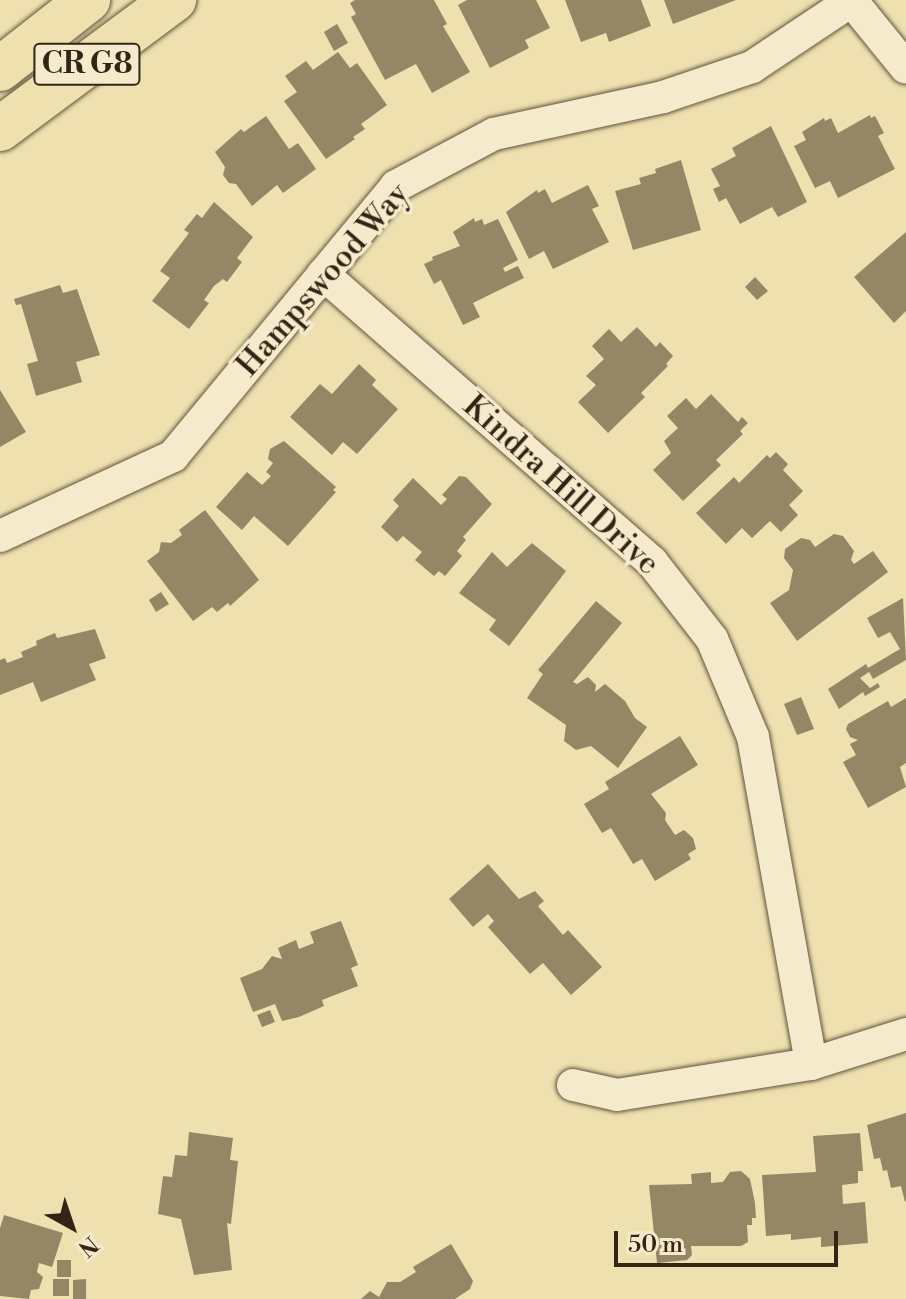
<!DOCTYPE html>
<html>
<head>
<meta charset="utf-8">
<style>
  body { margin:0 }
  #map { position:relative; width:906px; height:1299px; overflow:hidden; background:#efe0b0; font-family:"Libre Bodoni",serif }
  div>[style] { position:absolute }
  .building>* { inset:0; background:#958666 }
  .roads { filter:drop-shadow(0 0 2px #62543c) drop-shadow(0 0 2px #62543c) }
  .street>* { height:32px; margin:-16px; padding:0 16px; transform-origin:16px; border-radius:16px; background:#f5ebcc }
  .primary>* { height:44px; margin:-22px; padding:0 22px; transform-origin:22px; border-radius:22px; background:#efe0b0 }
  span { translate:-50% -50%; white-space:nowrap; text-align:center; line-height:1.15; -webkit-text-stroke:7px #f5ebcc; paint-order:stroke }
  .shield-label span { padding:2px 6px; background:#f5ebcc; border:2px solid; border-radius:6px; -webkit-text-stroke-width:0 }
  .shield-label { font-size:30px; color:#332516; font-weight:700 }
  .street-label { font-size:32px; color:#332516 }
  .north { position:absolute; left:32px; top:1187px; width:80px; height:80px; -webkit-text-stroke:6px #f5ebcc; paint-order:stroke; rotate:140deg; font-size:22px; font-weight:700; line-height:32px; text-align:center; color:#332516 }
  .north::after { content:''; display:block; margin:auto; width:28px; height:36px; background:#332516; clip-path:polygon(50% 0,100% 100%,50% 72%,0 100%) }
  .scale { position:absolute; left:614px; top:1231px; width:224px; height:36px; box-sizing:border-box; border:4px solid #332516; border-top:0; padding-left:10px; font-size:24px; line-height:28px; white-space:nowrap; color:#332516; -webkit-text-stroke:6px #f5ebcc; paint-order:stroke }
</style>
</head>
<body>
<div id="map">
  <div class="building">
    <div style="clip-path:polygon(355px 0,434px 0,447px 24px,443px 26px,470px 72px,432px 93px,416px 64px,385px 80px,351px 17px,356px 14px,350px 3px)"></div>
    <div style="clip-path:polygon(467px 0,536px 0,550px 28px,525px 40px,529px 48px,490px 68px,458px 5px)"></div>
    <div style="clip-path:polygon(565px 0,641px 0,651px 26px,609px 42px,606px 33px,581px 42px)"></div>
    <div style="clip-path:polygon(664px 0,736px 0,673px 24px)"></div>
    <div style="clip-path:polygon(337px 24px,348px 43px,334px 51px,324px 32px)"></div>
    <div style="clip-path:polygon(338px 52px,350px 68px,357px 63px,387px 105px,361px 124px,365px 129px,353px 137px,355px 139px,326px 159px,284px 101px,297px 92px,285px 76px,306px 61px,313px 70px)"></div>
    <div style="clip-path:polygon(870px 115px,871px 118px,875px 116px,884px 133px,878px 136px,895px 169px,838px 198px,830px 181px,815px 188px,794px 146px,806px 140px,802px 132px,824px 118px,825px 121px,831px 118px,838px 133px)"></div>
    <div style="clip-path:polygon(266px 116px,289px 149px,298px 143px,316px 169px,283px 193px,277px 185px,252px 206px,236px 184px,229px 183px,223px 175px,225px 167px,215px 152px,241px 129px,244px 132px)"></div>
    <div style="clip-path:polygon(771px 126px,807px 202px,778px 217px,772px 207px,740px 224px,726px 198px,719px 202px,713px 189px,720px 186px,711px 169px,736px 156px,732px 148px)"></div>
    <div style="clip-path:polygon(681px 160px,701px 230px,633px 250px,615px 191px,641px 184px,639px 178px,656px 173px,655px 169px)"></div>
    <div style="clip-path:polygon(588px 185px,599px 206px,592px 209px,609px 242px,553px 269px,544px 251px,529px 259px,506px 212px,537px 190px,538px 193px,545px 189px,552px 203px)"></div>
    <div style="clip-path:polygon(214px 202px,253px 237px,237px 258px,242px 262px,227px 282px,223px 279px,214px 286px,204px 300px,209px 303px,189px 329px,152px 301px,170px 278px,160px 271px,189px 233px,184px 230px,197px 214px,202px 218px)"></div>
    <div style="clip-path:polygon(474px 218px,475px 222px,482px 219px,484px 225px,498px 219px,518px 260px,503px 268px,505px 272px,518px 266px,524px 278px,473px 303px,480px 317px,463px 325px,441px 280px,434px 284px,424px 264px,433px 260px,432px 257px,460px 246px,453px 232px)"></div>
    <div style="clip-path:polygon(906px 232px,906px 311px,894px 323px,854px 277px)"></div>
    <div style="clip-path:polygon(755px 277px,768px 291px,757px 300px,745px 287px)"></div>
    <div style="clip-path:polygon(60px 285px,63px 293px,77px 289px,100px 355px,76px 362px,82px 382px,36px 396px,27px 364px,38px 361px,21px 304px,16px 305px,14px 299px)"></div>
    <div style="clip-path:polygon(637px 327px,656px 347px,660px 342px,673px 356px,666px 364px,668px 366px,641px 393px,645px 397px,608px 433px,578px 402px,596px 385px,586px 376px,604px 359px,592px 346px,609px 329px,621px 342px)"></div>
    <div style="clip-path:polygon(359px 364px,376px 380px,372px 385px,398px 409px,357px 454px,343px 442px,332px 455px,290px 417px,320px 384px,332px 394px)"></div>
    <div style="clip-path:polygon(0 390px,26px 432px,0 447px)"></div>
    <div style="clip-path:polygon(711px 394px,738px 422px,742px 417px,748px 423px,740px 431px,743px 434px,716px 460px,721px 465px,683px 501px,653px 470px,671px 453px,664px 441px,678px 428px,667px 416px,686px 398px,696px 409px)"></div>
    <div style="clip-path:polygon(284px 441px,336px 487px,333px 490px,336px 492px,288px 546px,254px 516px,242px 530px,216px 507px,247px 472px,262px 485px,271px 476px,266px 472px,273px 463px,268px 459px,270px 449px)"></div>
    <div style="clip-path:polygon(776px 452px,788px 464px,783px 470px,803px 491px,789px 505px,798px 515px,781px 532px,770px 521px,752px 538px,742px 528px,726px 544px,696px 513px,734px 477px,739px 483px,767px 455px,770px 458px)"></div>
    <div style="clip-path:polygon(459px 476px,466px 477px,492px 504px,463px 537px,466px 540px,457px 551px,462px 556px,445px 576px,439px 571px,434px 576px,415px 560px,422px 552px,403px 536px,397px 542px,381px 527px,399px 506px,393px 500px,413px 478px,441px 505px,447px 499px,442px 495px)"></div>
    <div style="clip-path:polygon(205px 510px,259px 580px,230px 606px,228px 603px,217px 612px,212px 607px,193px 621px,147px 561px,159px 552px,161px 542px,171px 543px,182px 535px,179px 530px)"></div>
    <div style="clip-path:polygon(834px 534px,843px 536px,854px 551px,851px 560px,854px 564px,873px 551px,888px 572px,797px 641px,770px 603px,789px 590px,793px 570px,784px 558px,785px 549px,801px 538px,810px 540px,815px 547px)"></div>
    <div style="clip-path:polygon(532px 543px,566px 571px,509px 646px,489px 630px,496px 620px,459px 593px,492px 552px,507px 567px)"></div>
    <div style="clip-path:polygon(161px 592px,169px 604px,156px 612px,149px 600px)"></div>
    <div style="clip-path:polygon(903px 598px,906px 660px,873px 679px,869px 672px,860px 678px,870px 688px,878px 683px,880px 687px,865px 696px,863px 692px,839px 709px,828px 689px,866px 664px,868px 668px,900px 649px,890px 632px,878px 638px,867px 618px)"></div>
    <div style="clip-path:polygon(596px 601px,622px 623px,573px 682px,577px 684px,588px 677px,596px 685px,595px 692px,605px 684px,625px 701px,635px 718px,647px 727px,618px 768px,591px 746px,576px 750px,564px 741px,566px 725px,527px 698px,543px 674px,538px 670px)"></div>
    <div style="clip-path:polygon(95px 629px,106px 658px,89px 664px,96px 680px,41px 702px,33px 682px,0 695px,0 660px,5px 658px,7px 663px,23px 657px,21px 652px,37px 645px,36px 641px,55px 633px,57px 638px)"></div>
    <div style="clip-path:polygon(801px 697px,814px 729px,797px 735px,784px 704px)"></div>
    <div style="clip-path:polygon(906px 698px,906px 763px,900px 767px,906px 787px,868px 808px,843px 762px,856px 755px,850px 744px,858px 740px,850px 737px,846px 729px,848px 724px,888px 701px,891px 707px)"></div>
    <div style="clip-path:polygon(680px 736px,698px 765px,651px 794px,666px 813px,665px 820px,675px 835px,684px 830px,693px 838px,696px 849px,688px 854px,691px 859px,655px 881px,642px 859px,633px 864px,611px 828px,602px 833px,584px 804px,609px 789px,605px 782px)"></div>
    <div style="clip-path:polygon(488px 864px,519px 899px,535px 891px,544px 901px,538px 906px,563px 935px,568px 930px,602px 967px,571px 995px,543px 963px,530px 974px,488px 927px,494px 921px,488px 914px,473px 927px,449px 899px)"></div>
    <div style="clip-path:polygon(341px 921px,358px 965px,351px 968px,358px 986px,322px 1000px,324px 1006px,299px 1017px,282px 1021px,275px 1004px,253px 1012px,240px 978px,262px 969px,272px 956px,282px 959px,278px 948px,296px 940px,299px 949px,314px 943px,310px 932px)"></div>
    <div style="clip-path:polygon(270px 1010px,275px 1022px,262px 1027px,257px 1015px)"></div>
    <div style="clip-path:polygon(906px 1113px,906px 1201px,905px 1202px,901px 1186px,891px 1188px,887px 1170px,883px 1171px,880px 1158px,874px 1159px,867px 1125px)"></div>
    <div style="clip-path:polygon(189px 1132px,233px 1138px,230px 1160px,238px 1161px,231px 1224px,227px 1223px,232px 1270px,194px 1275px,181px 1219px,158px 1214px,163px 1176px,172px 1177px,175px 1155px,187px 1156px)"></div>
    <div style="clip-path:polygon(860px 1133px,863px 1171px,858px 1171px,858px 1183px,842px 1185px,843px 1204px,865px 1202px,868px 1243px,821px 1247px,821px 1237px,791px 1240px,791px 1234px,766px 1236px,762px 1175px,816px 1172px,813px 1136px)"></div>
    <div style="clip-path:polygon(741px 1171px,750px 1179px,755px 1203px,756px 1218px,752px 1218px,752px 1225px,747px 1225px,748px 1242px,741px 1246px,691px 1246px,692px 1255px,687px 1260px,657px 1263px,649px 1185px,692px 1184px,691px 1174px,711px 1172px,711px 1183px,723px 1182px,730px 1172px)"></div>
    <div style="clip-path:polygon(4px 1215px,63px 1233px,52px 1267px,39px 1263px,37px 1272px,43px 1277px,39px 1289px,31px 1290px,29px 1299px,0 1296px,0 1228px)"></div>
    <div style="clip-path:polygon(451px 1244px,473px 1281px,470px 1289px,455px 1299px,361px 1299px,370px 1291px,379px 1297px,387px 1282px,400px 1282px,416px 1272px,413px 1267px)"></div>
    <div style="clip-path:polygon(57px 1260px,71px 1260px,71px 1277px,57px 1277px)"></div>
    <div style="clip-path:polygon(53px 1279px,69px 1279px,69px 1296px,53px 1296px)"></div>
    <div style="clip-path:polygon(86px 1279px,86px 1299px,73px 1299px,73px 1280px)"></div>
  </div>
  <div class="roads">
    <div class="street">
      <div style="left:851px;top:0;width:87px;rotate:51deg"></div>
      <div style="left:323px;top:274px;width:437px;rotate:41.2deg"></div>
      <div style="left:652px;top:562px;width:98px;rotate:52.1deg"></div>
      <div style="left:712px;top:639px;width:106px;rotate:67.3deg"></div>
      <div style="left:753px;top:737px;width:332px;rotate:79.9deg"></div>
      <div style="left:0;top:536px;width:191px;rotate:-24.8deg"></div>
      <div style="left:173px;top:456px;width:350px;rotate:-50.4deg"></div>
      <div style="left:396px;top:186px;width:111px;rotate:-28deg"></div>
      <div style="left:494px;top:134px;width:173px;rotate:-12.3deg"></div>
      <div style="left:663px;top:97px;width:94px;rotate:-18.6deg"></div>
      <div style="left:752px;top:67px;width:119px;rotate:-33.7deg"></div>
      <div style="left:573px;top:1085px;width:45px;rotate:12.8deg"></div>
      <div style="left:617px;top:1095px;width:196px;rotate:-9.1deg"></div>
      <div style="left:811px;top:1064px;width:100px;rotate:-17.5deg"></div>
    </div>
    <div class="primary">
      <div style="left:0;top:69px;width:112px;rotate:-38.1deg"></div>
      <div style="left:0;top:129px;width:217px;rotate:-36.6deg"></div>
    </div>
  </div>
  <div class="shield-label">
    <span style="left:87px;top:64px">CR G8</span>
  </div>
  <div class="street-label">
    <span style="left:323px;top:280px;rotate:-49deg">Hampswood Way</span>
    <span style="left:561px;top:485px;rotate:42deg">Kindra Hill Drive</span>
  </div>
  <div class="north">N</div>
  <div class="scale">50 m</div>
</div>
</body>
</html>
